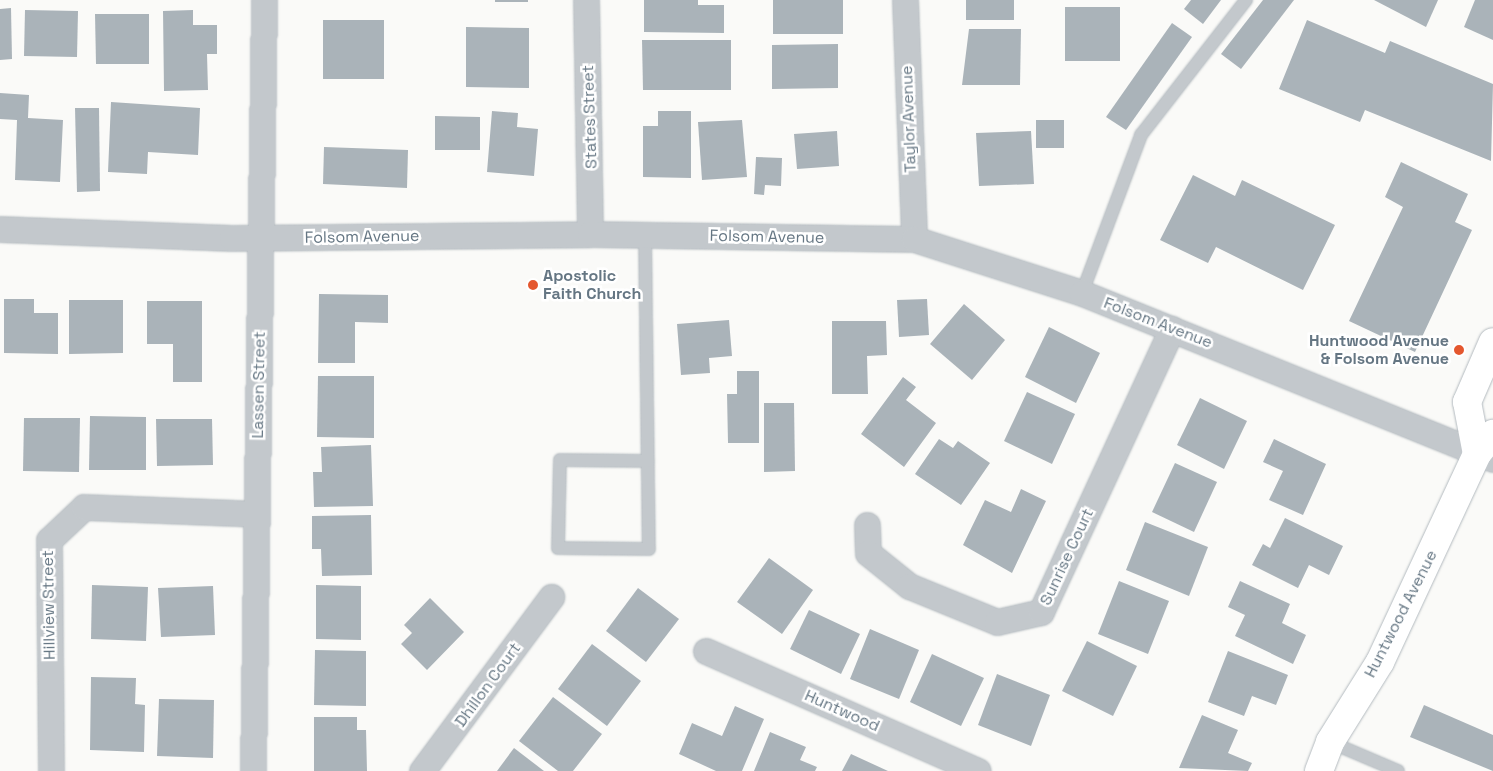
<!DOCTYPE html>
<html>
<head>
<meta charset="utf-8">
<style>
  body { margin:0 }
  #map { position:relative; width:1493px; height:771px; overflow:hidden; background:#fafaf8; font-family:"Space Grotesk",sans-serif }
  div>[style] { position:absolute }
  .building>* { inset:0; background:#aab3b9 }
  .roads { filter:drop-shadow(0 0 1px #b3babf) drop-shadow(0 0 1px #b3babf) }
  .lane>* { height:12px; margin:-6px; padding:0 6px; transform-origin:6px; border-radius:6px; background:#c3c8cc }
  .street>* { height:25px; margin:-12.5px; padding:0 12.5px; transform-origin:12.5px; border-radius:12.5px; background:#c3c8cc }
  .secondary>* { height:28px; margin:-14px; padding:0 14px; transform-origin:14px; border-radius:14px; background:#fff }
  .dots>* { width:14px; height:14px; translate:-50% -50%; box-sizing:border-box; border:2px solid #fff; border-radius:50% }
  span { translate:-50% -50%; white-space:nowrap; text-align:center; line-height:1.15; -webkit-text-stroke:5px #fff; paint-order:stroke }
  .street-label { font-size:16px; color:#657683 }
  .poi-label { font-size:16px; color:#657683; font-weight:700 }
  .left { translate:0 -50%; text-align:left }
  .right { translate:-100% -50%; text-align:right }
</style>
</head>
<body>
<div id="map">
  <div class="building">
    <div style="clip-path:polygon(495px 0,528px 0,528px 2px,495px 2px)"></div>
    <div style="clip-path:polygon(644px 0,698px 0,698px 5px,724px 5px,724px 33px,644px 32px)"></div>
    <div style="clip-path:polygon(773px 0,843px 0,843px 34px,773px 34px)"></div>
    <div style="clip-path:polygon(966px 0,1014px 0,1014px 20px,966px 20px)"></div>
    <div style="clip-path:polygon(1191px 0,1221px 0,1203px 24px,1184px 9px)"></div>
    <div style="clip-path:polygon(1263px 0,1294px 0,1241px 69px,1221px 54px)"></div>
    <div style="clip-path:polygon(1374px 0,1438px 0,1426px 27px)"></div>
    <div style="clip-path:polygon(1475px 0,1493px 0,1493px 40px,1464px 27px)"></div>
    <div style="clip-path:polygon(1065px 7px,1120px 7px,1120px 61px,1065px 61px)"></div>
    <div style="clip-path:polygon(11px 8px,12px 59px,0 60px,0 9px)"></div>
    <div style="clip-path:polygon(25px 10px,78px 11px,77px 57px,24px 56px)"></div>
    <div style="clip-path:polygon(193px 10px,193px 25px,217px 25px,217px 54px,207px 54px,208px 90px,164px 91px,163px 11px)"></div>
    <div style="clip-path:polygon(95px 14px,149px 14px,149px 64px,96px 64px)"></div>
    <div style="clip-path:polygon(323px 20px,384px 20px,384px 79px,323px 79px)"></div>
    <div style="clip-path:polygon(1307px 20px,1385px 53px,1390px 41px,1493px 84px,1491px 161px,1365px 110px,1360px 122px,1279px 89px)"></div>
    <div style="clip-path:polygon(1172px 23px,1192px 37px,1126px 130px,1106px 117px)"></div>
    <div style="clip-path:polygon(466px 27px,529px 28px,529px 88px,466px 87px)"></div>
    <div style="clip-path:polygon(969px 29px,1021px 29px,1020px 85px,962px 85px)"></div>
    <div style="clip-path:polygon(642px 40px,731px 40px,731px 90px,643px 90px)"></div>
    <div style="clip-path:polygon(838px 44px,838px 88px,772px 89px,772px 45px)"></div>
    <div style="clip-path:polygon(0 93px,29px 95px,28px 118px,63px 120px,60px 182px,15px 180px,17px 120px,0 119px)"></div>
    <div style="clip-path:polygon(111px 102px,200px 108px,198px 155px,148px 152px,147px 174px,108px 172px)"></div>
    <div style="clip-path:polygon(75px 108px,99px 108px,100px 191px,77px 192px)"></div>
    <div style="clip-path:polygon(492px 111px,518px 113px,517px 127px,538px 129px,534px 176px,487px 172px)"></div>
    <div style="clip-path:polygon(658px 111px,691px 111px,691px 178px,643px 177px,643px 126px,658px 126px)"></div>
    <div style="clip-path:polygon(435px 116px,480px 117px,480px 150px,435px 150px)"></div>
    <div style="clip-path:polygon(742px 120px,747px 177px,702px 180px,698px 122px)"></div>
    <div style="clip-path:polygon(1036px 120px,1064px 120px,1064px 148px,1036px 148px)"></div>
    <div style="clip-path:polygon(837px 131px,839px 166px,797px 169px,794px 134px)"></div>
    <div style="clip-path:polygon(1031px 131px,1034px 184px,979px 186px,976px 133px)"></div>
    <div style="clip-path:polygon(324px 147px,408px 150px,407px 188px,323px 184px)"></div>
    <div style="clip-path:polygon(756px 157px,782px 158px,781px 186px,765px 185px,764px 195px,754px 194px)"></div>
    <div style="clip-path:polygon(1401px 162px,1468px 194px,1455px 222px,1472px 230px,1415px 352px,1349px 321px,1403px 207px,1385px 197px)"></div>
    <div style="clip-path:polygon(1193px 175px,1235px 196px,1242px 180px,1335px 225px,1303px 290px,1216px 247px,1208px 263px,1160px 240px)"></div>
    <div style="clip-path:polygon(319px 294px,388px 295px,388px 323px,355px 322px,355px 363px,318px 363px)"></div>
    <div style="clip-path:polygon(4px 299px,34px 299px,34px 313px,58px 313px,58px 354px,4px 353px)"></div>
    <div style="clip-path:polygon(927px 299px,929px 335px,899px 337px,897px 300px)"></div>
    <div style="clip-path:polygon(69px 300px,123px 300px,123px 353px,69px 354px)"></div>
    <div style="clip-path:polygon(147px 301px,202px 301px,202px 382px,173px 382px,173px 344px,147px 344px)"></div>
    <div style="clip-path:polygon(964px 304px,1005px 340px,972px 380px,930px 344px)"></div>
    <div style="clip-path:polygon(729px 320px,732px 356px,709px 358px,710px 373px,681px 375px,677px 324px)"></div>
    <div style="clip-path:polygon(832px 321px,886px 321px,887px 355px,867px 356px,868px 394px,832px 394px)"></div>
    <div style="clip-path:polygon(1049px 327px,1100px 353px,1076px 403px,1025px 377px)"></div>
    <div style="clip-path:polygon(737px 371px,759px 371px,759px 443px,728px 443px,727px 394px,737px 394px)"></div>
    <div style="clip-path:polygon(318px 376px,374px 376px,374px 438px,317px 437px)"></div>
    <div style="clip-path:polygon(903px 377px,916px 387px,906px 400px,936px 423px,904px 467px,861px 434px)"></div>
    <div style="clip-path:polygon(1027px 392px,1075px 414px,1052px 464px,1004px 441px)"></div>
    <div style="clip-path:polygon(1200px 398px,1247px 421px,1224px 469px,1177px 445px)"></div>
    <div style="clip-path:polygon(764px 403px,794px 403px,795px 471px,764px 472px)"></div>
    <div style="clip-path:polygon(90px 416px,146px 417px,146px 470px,89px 470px)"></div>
    <div style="clip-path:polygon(24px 418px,80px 418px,79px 472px,23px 471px)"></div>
    <div style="clip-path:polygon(156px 419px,212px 419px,213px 465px,157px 466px)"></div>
    <div style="clip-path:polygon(939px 439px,953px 448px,958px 441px,990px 463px,961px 505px,915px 474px)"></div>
    <div style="clip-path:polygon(1274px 439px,1326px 464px,1303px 515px,1269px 500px,1283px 471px,1263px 462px)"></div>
    <div style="clip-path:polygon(371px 445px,373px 506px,314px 507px,313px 472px,322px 472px,321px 447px)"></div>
    <div style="clip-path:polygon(1175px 463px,1217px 482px,1194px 532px,1152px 512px)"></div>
    <div style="clip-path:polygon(1021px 489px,1046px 501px,1012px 573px,963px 545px,985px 500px,1011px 512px)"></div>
    <div style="clip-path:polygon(371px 515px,372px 575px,322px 576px,321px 549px,312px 549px,312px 516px)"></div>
    <div style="clip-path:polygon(1285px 518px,1343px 546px,1329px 575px,1309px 565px,1298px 588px,1252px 565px,1263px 544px,1270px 548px)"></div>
    <div style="clip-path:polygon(1145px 522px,1208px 547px,1189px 596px,1126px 570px)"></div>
    <div style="clip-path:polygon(769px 558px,813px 590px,782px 634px,737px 602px)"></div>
    <div style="clip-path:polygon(1119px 581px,1169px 601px,1148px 654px,1098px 634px)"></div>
    <div style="clip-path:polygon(1240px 581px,1290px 604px,1282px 623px,1306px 635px,1293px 664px,1235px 636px,1245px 615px,1228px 607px)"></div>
    <div style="clip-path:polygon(92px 585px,148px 587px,146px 641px,91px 639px)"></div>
    <div style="clip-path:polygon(316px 585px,361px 586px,361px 640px,316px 639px)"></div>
    <div style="clip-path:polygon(213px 586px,215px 635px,161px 637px,158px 588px)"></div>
    <div style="clip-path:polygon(638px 588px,679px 619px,646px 662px,606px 631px)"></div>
    <div style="clip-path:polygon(430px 598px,464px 632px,427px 670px,401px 644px,412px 633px,404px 625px)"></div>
    <div style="clip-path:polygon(809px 610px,860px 634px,841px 674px,790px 649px)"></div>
    <div style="clip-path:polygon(870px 629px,919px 650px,899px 699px,850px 679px)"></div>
    <div style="clip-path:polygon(1087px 641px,1137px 666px,1113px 716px,1062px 691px)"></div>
    <div style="clip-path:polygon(592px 644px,641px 681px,607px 726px,558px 689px)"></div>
    <div style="clip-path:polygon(315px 650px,366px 651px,366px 706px,314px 705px)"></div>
    <div style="clip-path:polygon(1228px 651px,1288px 675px,1276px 705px,1252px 696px,1244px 716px,1208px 702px)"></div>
    <div style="clip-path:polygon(932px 654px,984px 678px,961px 726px,910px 702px)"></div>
    <div style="clip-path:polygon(997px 674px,1050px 695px,1031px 746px,978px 725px)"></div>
    <div style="clip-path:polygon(91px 677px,136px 678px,135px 704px,145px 705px,144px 752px,90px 750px)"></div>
    <div style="clip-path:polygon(553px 697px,602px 734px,573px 771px,558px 771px,519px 741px)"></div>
    <div style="clip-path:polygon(159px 699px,214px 700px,213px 758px,157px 756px)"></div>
    <div style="clip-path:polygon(1424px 705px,1493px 735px,1493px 771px,1410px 737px)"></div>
    <div style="clip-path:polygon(735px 706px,764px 719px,742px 771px,716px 771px,679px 754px,692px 723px,722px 736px)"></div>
    <div style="clip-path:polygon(1202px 715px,1238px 730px,1228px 753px,1252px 763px,1248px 771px,1179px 768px)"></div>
    <div style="clip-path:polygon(314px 717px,357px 717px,357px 730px,366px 730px,367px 771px,314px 771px)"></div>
    <div style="clip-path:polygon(770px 732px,806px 747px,800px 760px,817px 767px,815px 771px,754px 771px)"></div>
    <div style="clip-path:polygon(514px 748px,544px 771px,497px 771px)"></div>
    <div style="clip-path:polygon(851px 754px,888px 771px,842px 771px)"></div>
  </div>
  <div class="roads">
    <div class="lane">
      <div style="left:645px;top:235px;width:314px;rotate:89.3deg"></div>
      <div style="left:649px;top:549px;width:91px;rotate:-179.4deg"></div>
      <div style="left:558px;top:548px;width:88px;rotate:-88.7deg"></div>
      <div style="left:560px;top:460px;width:88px;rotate:0.7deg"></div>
      <div style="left:1082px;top:293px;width:169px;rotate:-69.5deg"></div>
      <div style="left:1141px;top:135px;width:171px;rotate:-52.1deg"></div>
      <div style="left:1330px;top:742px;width:74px;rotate:23.1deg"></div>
    </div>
    <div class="street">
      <div style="left:586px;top:0;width:234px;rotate:89deg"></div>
      <div style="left:905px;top:0;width:239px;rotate:87.8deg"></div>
      <div style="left:0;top:229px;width:232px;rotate:2.2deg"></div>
      <div style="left:232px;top:238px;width:358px;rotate:-0.6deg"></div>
      <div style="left:590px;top:234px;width:324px;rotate:0.9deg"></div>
      <div style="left:914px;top:239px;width:176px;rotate:17.8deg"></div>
      <div style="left:1082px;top:293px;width:443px;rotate:22deg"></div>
      <div style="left:867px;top:525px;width:28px;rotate:88deg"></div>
      <div style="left:868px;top:553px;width:53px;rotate:38.8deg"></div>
      <div style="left:909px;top:586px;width:95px;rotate:22.2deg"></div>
      <div style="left:997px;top:622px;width:45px;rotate:-12.8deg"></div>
      <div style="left:1041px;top:612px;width:312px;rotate:-65.2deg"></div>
      <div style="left:706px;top:651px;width:297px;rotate:23.8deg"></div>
      <div style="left:51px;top:771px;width:231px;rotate:-90.5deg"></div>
      <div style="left:49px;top:540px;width:48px;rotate:-43.3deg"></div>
      <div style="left:84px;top:507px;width:171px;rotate:2.3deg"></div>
      <div style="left:253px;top:771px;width:771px;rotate:-89.18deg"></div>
      <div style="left:422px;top:771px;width:217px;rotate:-53.4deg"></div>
    </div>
    <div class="secondary">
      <div style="left:1477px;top:454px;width:53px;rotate:-100.9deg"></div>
      <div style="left:1467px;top:402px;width:65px;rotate:-66.6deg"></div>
      <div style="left:1319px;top:771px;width:31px;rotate:-69deg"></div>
      <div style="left:1330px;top:742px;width:94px;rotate:-58deg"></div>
      <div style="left:1380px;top:662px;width:230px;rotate:-65deg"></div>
      <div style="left:1477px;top:454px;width:26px;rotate:-51deg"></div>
    </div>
  </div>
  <div class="dots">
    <div style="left:533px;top:285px;background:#e4572e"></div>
    <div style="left:1459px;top:350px;background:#e4572e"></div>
  </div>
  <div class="street-label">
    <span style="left:590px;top:117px;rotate:-92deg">States Street</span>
    <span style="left:909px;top:119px;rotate:-92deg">Taylor Avenue</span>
    <span style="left:362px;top:237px;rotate:-1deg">Folsom Avenue</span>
    <span style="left:767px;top:237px;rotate:1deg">Folsom Avenue</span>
    <span style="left:1158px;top:323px;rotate:21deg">Folsom Avenue</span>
    <span style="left:259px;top:385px;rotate:-89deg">Lassen Street</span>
    <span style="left:1067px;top:557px;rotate:-65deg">Sunrise Court</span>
    <span style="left:49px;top:605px;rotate:-91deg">Hillview Street</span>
    <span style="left:1401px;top:614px;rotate:-63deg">Huntwood Avenue</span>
    <span style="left:488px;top:685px;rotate:-54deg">Dhillon Court</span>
    <span style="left:842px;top:711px;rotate:24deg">Huntwood</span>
  </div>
  <div class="poi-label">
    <span class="left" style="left:543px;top:285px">Apostolic<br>Faith Church</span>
    <span class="right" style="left:1449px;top:350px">Huntwood Avenue<br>&amp; Folsom Avenue</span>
  </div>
</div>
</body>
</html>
